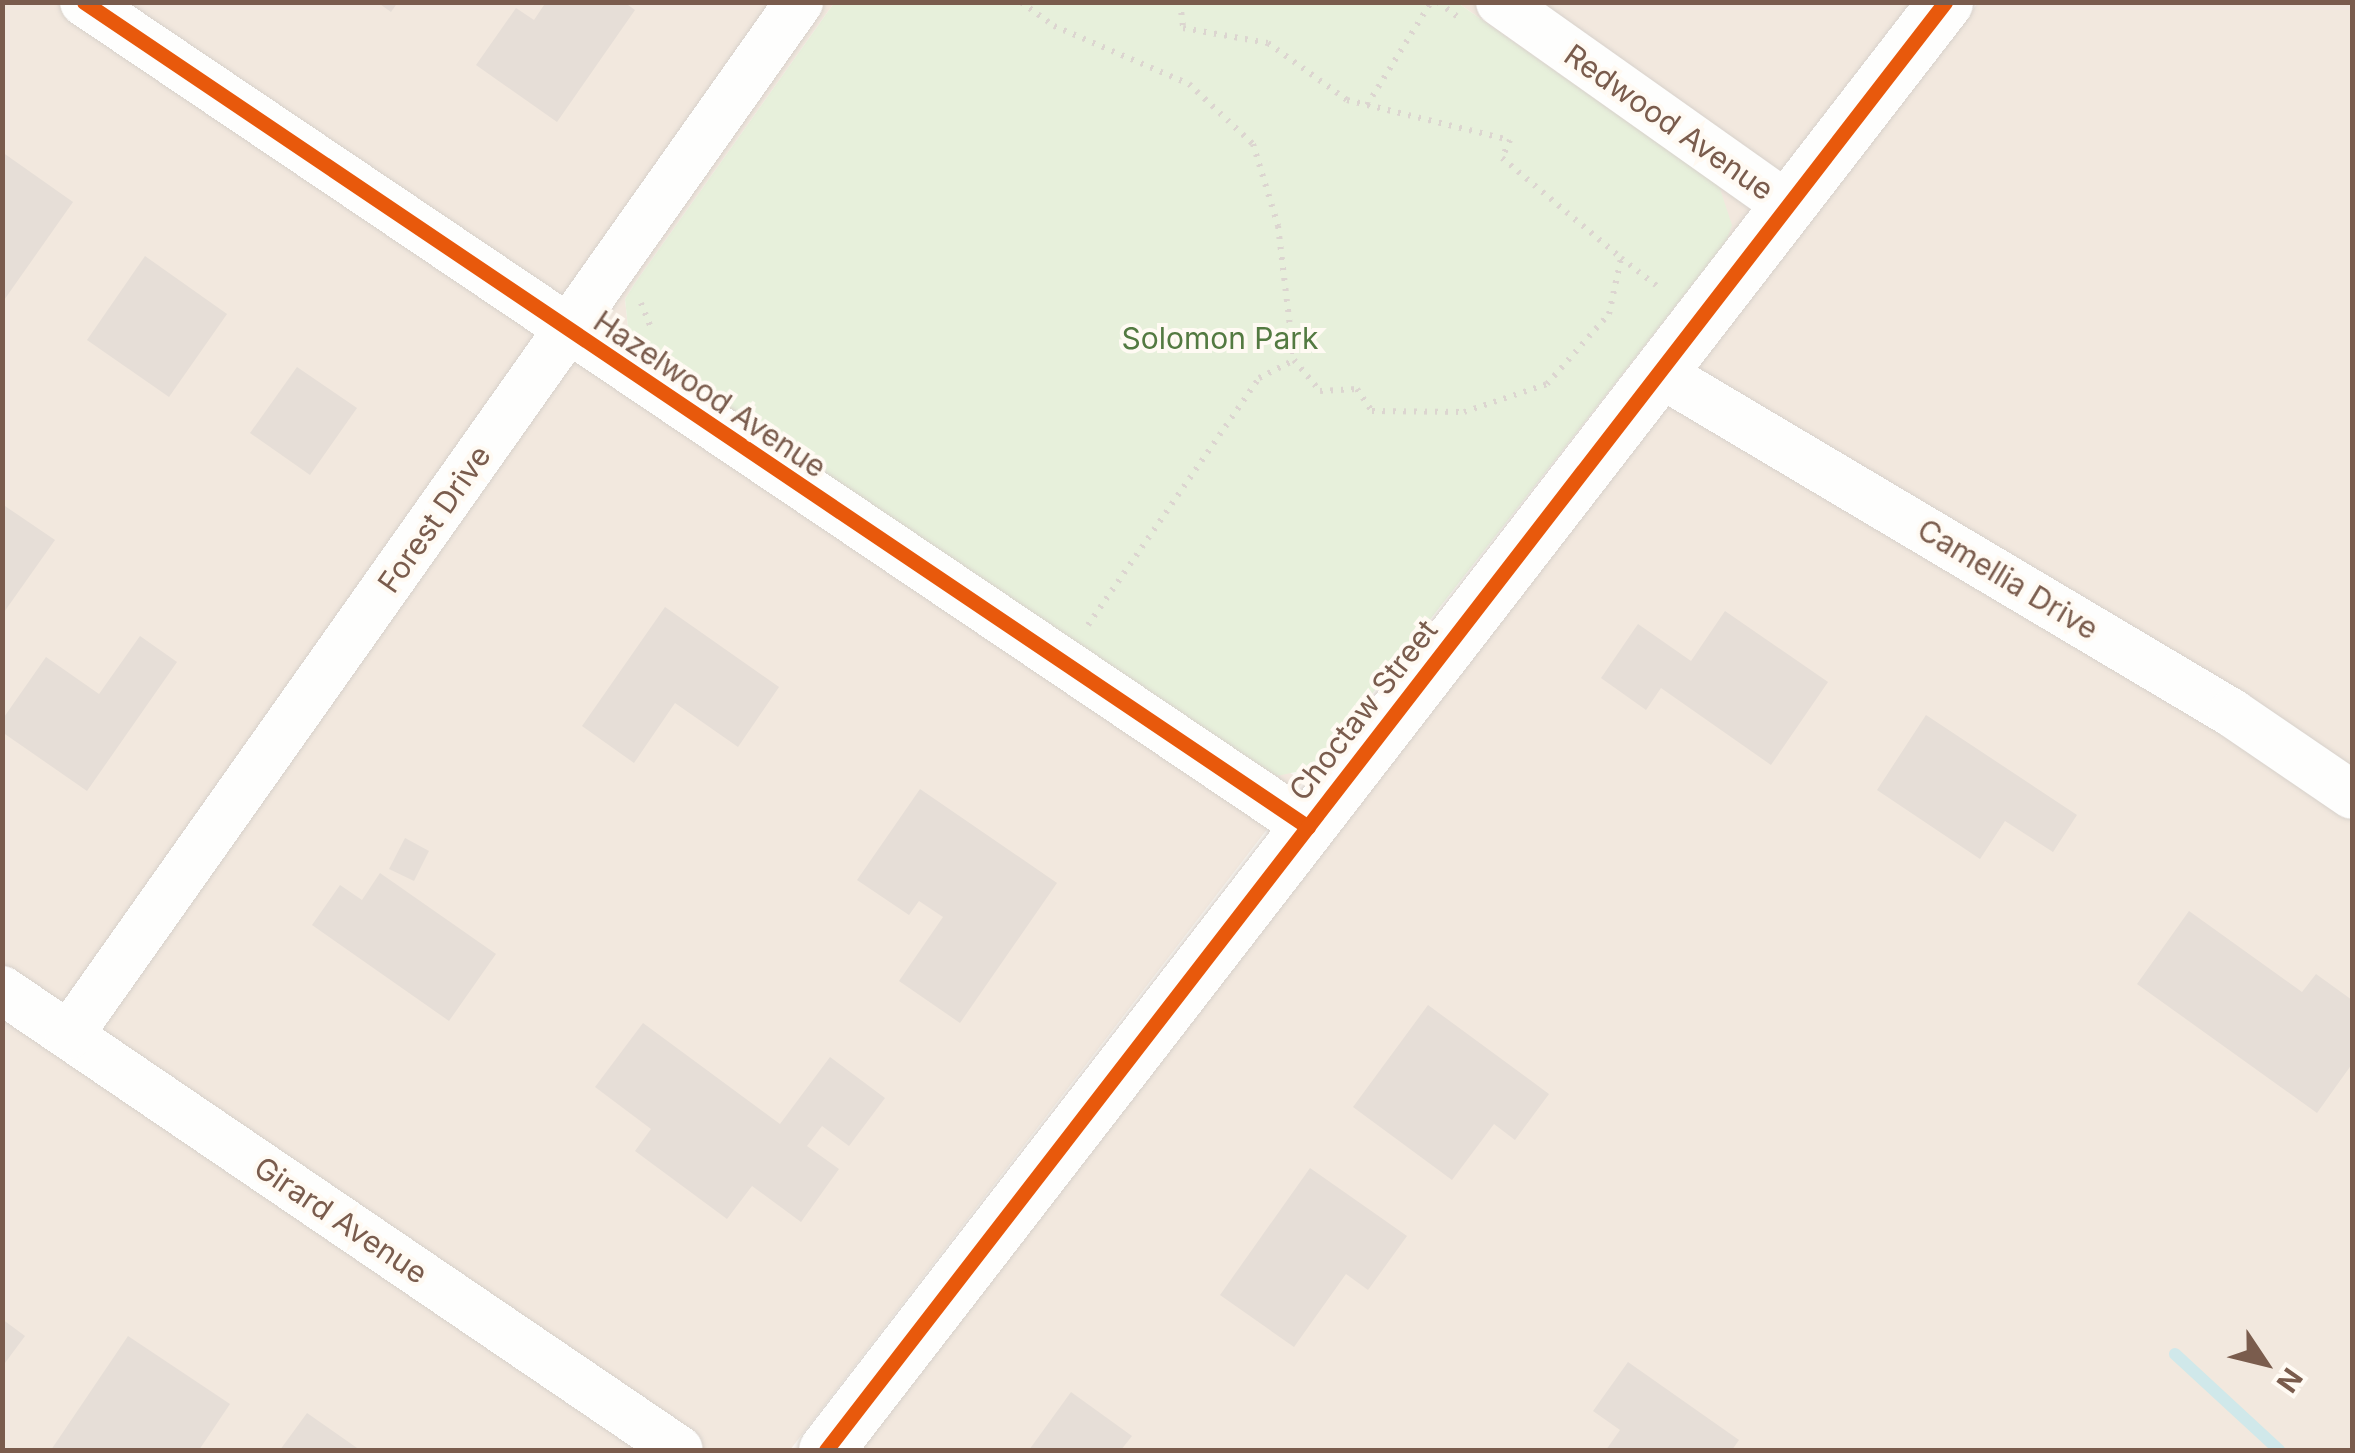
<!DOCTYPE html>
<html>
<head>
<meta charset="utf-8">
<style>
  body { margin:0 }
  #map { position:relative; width:2355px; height:1453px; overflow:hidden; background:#f9f5f0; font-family:Inter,sans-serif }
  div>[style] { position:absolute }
  .residential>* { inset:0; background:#f2e8de }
  .green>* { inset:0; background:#e7f0db }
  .stream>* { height:12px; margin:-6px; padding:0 6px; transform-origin:6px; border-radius:6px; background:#d0e8ea }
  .building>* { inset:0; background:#e6ded7 }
  .path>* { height:6px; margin-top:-3px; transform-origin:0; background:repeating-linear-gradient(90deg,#dcd5d0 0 2.5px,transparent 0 10.5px) }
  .roads { filter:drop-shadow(0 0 2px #d7d1cb) drop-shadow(0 0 2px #d7d1cb) }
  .street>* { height:48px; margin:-24px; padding:0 24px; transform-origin:24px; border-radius:24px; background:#fefefd }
  .secondary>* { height:55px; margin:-27.5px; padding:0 27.5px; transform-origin:27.5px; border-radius:27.5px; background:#fefefd }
  .cycleway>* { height:15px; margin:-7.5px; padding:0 7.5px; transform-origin:7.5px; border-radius:7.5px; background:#e8590c }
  span { translate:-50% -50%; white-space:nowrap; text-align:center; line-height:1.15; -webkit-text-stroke:8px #fffaf3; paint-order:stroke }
  .street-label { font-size:30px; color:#7a5c4d }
  .park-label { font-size:30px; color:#537a41 }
  .frame { position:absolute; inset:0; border:5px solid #7a5c4d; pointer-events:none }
  .north { position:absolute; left:2215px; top:1313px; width:100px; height:100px; -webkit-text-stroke:8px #fffaf3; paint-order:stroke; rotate:125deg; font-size:28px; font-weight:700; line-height:40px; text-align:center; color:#7a5c4d }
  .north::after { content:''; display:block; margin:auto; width:35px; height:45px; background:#7a5c4d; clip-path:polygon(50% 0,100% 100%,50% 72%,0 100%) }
</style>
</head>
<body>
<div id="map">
  <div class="residential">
    <div style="clip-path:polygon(3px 3px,834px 3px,635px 283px,625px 299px,629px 337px,1000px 597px,1295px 776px,1314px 768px,790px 1450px,3px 1450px)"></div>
    <div style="clip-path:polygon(1458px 3px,1910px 3px,1727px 240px,1719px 186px)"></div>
    <div style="clip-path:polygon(1978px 3px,2352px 3px,2352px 1450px,859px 1450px)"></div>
  </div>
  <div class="green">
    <div style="clip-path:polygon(834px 3px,1458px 3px,1719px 186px,1732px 225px,1727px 240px,1314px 768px,1277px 776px,1000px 597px,629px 337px,625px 299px,635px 283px)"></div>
  </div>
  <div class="stream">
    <div style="left:2175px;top:1354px;width:142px;rotate:42.7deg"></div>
  </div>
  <div class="building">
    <div style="clip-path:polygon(377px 2px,398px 2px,391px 12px)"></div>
    <div style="clip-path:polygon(546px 2px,624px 2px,635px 10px,557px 122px,476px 65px,516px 8px,534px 20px)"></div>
    <div style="clip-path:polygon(2px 152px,73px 202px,2px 303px)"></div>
    <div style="clip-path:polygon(145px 256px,227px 314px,169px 397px,87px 340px)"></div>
    <div style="clip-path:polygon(297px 367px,357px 408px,310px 475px,250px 433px)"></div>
    <div style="clip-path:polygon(2px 504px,55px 540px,2px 615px)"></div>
    <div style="clip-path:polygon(665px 607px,779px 687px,738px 747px,675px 703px,634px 763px,582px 726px)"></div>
    <div style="clip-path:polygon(1725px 611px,1828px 682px,1771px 765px,1661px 688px,1646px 710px,1601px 678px,1638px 624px,1691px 661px)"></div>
    <div style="clip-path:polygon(140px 636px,177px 662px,87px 791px,2px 732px,2px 720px,46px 657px,99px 694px)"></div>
    <div style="clip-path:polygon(1926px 715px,2077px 815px,2053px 852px,2005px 821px,1980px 859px,1877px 790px)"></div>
    <div style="clip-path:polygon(920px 789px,1057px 883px,960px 1023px,899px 981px,943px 917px,919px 901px,909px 915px,857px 880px)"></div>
    <div style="clip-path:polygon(405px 838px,429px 851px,414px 881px,389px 869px)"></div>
    <div style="clip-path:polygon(380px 873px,496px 954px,449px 1021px,312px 925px,340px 885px,362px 900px)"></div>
    <div style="clip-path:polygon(2189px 911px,2302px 992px,2316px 974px,2352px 1000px,2352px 1064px,2317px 1113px,2137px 984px)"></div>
    <div style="clip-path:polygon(1428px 1005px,1549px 1094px,1515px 1140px,1494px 1124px,1452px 1180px,1353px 1107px)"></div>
    <div style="clip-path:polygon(643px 1023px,780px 1124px,830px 1057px,885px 1098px,849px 1146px,822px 1126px,807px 1146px,839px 1169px,801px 1222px,752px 1186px,727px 1219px,635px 1151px,651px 1129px,595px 1087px)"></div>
    <div style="clip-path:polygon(1310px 1168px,1407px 1236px,1368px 1290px,1346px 1274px,1294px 1347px,1220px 1295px)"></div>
    <div style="clip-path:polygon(2px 1319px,25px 1336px,2px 1367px)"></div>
    <div style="clip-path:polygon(128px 1336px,230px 1404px,199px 1450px,51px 1450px)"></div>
    <div style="clip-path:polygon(1628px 1362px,1739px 1440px,1732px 1450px,1606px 1450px,1620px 1430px,1593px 1411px)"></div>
    <div style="clip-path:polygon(1071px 1392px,1132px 1436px,1121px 1450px,1029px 1450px)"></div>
    <div style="clip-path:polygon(307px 1413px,360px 1450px,280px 1450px)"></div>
  </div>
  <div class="path">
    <div style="left:1021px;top:2px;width:41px;rotate:36deg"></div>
    <div style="left:1054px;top:26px;width:147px;rotate:23.2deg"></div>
    <div style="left:1189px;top:84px;width:88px;rotate:43.2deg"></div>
    <div style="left:1253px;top:144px;width:86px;rotate:73deg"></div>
    <div style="left:1278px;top:226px;width:135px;rotate:83.2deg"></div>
    <div style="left:1294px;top:360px;width:40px;rotate:50deg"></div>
    <div style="left:1320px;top:391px;width:37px;rotate:-3deg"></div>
    <div style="left:1357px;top:389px;width:27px;rotate:56deg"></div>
    <div style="left:1372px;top:411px;width:92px;rotate:0.6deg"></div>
    <div style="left:1464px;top:412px;width:88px;rotate:-18.6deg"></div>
    <div style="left:1547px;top:384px;width:94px;rotate:-48.5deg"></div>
    <div style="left:1609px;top:314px;width:57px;rotate:-77.9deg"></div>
    <div style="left:1621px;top:258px;width:51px;rotate:37.8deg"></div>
    <div style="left:1180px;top:2px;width:26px;rotate:83deg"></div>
    <div style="left:1183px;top:28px;width:86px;rotate:10deg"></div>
    <div style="left:1268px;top:43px;width:97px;rotate:35.8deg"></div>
    <div style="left:1347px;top:100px;width:168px;rotate:13.8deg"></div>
    <div style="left:1510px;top:140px;width:20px;rotate:114deg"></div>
    <div style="left:1502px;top:158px;width:155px;rotate:40deg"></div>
    <div style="left:1438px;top:2px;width:25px;rotate:37deg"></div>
    <div style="left:1367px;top:105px;width:121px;rotate:-58.1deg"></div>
    <div style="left:641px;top:303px;width:27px;rotate:68deg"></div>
    <div style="left:1088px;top:625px;width:300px;rotate:-55.3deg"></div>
    <div style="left:1259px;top:378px;width:39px;rotate:-27deg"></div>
  </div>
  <div class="roads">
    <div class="street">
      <div style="left:84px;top:2px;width:1476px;rotate:33.98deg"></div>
      <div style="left:1500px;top:2px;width:353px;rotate:35.3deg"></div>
      <div style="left:1658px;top:372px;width:668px;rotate:30.71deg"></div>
      <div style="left:2232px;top:713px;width:145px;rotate:34.3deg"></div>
      <div style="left:2px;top:990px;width:818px;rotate:34.19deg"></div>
      <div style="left:69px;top:1035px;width:1265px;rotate:-54.75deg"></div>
    </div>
    <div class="secondary">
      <div style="left:826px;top:1450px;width:1830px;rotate:-52.3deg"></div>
    </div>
  </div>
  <div class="cycleway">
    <div style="left:84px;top:2px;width:1476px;rotate:33.98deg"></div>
    <div style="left:826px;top:1450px;width:1830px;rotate:-52.3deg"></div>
  </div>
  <div class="street-label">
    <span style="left:1669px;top:122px;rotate:35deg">Redwood Avenue</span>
    <span style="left:710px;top:394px;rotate:34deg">Hazelwood Avenue</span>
    <span style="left:434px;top:519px;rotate:-55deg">Forest Drive</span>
    <span style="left:2008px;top:579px;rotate:31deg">Camellia Drive</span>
    <span style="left:1363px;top:710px;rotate:-52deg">Choctaw Street</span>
    <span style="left:341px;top:1220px;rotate:34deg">Girard Avenue</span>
  </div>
  <div class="park-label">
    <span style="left:1220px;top:338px">Solomon Park</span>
  </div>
  <div class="frame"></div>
  <div class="north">N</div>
</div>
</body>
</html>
